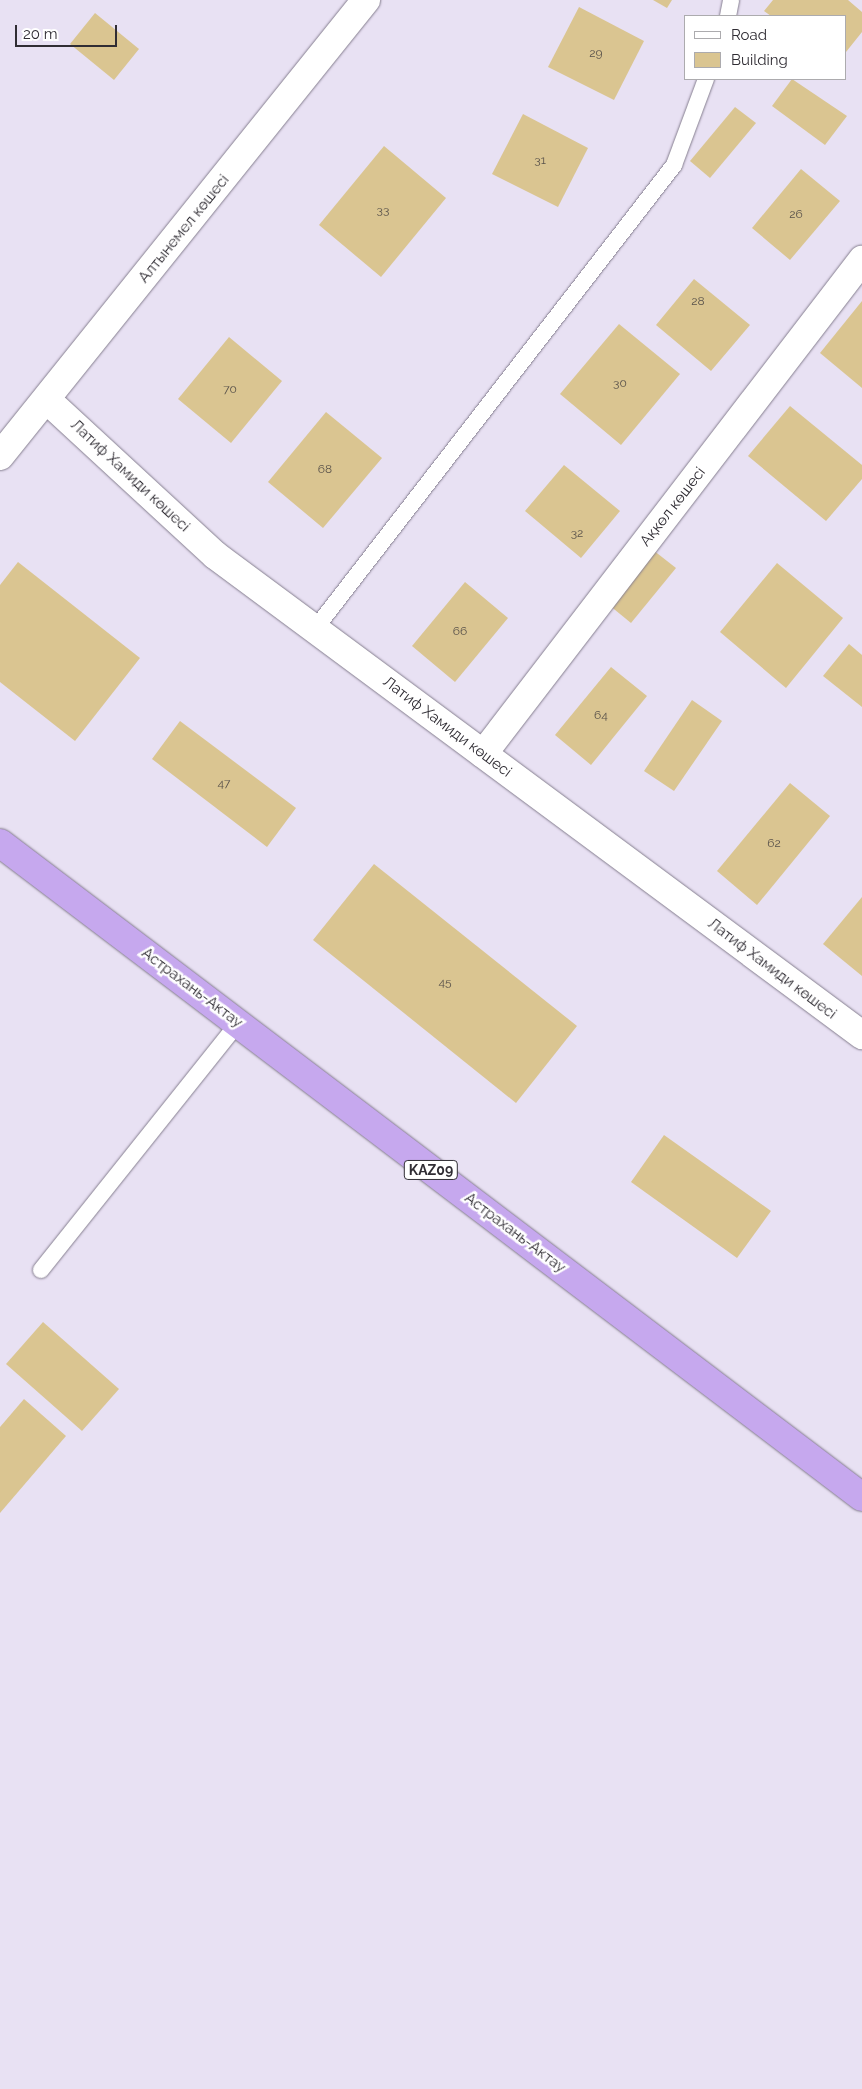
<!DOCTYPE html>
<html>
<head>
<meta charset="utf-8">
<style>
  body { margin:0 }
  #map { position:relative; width:862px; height:2089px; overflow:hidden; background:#e8e1f3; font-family:Raleway,sans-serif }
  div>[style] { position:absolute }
  .building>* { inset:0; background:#dac591 }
  .roads { filter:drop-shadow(0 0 1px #857e8f) drop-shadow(0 0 1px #857e8f) }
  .service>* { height:16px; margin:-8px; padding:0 8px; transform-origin:8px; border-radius:8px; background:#fff }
  .minor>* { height:28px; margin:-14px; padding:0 14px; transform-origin:14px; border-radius:14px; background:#fff }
  .trunk>* { height:28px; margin:-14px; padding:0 14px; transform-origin:14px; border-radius:14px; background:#c6a8ee }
  span { translate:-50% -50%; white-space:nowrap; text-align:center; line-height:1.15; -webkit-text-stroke:5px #fff; paint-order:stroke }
  .number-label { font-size:12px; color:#5a534b }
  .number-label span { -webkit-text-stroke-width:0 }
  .shield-label span { padding:1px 4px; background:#fff; border:1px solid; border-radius:4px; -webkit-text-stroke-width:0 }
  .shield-label { font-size:14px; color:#302d34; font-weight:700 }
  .street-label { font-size:15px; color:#302d34 }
  .legend { position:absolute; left:684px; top:15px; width:162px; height:65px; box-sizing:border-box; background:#fff; border:1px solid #acabae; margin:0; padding:6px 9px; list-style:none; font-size:15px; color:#302d34 }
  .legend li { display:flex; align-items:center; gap:10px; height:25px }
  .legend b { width:25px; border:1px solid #acabae }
  .scale { position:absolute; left:15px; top:25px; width:102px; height:22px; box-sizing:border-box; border:2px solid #302d34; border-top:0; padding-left:6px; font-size:15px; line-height:18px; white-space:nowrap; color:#302d34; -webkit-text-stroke:4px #fff; paint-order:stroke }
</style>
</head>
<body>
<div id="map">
  <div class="building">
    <div style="clip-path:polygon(653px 0,672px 0,667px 8px)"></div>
    <div style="clip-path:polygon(773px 0,848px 0,862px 12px,862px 32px,846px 52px,846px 16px,771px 16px,764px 11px)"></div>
    <div style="clip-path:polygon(579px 7px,644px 41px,614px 100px,548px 67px)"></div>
    <div style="clip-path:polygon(95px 13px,139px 49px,114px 80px,70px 44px)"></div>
    <div style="clip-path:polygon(792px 79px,847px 116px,825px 145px,772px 106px)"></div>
    <div style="clip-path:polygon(735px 107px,756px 123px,710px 178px,690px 161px)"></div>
    <div style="clip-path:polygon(523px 114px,588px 148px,558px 207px,492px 174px)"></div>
    <div style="clip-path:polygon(384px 146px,446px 198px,381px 277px,319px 225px)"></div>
    <div style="clip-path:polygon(801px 169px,840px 201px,790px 260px,752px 228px)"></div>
    <div style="clip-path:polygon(694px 279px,750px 325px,711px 371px,656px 325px)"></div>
    <div style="clip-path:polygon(862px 301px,862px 388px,820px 353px)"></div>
    <div style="clip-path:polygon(619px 324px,680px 374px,621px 445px,560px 394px)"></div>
    <div style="clip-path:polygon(229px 337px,282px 381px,231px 443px,178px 399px)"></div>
    <div style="clip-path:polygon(790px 406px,862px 465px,862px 479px,826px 521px,748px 456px)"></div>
    <div style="clip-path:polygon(326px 412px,382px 458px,323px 528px,268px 482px)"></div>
    <div style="clip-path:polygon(564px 465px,620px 511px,581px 558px,525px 511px)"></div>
    <div style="clip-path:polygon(653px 550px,676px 568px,631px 623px,609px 605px)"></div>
    <div style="clip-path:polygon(18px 562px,140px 658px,75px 741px,0 682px,0 585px)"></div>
    <div style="clip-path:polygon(777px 563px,843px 618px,786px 688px,720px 632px)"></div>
    <div style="clip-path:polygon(465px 582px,508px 618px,455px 682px,412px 646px)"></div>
    <div style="clip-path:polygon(849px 644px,862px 655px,862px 707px,823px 676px)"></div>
    <div style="clip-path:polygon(611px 667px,647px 696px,591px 765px,555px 735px)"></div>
    <div style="clip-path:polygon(692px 700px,722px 721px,674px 791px,644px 771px)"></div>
    <div style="clip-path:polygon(180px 721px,296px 808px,267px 847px,152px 759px)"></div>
    <div style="clip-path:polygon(790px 783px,830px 816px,757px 905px,717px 871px)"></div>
    <div style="clip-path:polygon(374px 864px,577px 1026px,516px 1103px,313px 940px)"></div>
    <div style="clip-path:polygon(862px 897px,862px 976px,823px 944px)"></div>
    <div style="clip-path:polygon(664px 1135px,771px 1211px,737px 1258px,631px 1182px)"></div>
    <div style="clip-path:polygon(43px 1322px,119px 1389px,82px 1431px,6px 1364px)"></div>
    <div style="clip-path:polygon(24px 1399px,66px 1436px,0 1513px,0 1427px)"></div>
  </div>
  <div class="roads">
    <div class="service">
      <div style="left:728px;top:16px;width:16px;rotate:-79deg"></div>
      <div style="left:315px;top:629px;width:587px;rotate:-52.27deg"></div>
      <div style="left:674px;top:165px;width:92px;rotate:-69.6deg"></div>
      <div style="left:41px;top:1270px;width:316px;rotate:-51.4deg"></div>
    </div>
    <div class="minor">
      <div style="left:47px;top:400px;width:229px;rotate:42.7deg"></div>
      <div style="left:215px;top:555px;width:806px;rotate:36.57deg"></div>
      <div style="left:0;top:456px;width:585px;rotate:-51.25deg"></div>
      <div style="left:483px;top:754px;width:623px;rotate:-52.5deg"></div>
    </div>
    <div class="trunk">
      <div style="left:0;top:843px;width:1082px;rotate:37.19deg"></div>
    </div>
  </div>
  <div class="number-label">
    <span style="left:596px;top:54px">29</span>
    <span style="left:540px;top:161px">31</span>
    <span style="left:383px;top:211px">33</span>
    <span style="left:796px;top:215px">26</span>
    <span style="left:698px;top:302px">28</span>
    <span style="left:620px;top:384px">30</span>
    <span style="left:230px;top:390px">70</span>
    <span style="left:325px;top:470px">68</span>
    <span style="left:577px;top:534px">32</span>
    <span style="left:460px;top:632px">66</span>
    <span style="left:601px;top:716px">64</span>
    <span style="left:224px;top:784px">47</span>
    <span style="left:774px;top:844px">62</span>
    <span style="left:445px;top:983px">45</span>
  </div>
  <div class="shield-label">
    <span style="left:431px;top:1170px">KAZ09</span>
  </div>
  <div class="street-label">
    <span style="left:184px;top:229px;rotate:-51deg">Алтынемел көшесі</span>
    <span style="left:130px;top:476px;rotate:43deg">Латиф Хамиди көшесі</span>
    <span style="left:673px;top:507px;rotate:-52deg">Ақкөл көшесі</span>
    <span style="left:447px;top:727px;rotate:37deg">Латиф Хамиди көшесі</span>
    <span style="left:772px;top:969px;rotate:37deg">Латиф Хамиди көшесі</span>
    <span style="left:192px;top:988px;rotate:37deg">Астрахань-Актау</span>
    <span style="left:515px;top:1233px;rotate:37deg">Астрахань-Актау</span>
  </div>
  <ul class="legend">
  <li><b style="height:6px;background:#fff"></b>Road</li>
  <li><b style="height:14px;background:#dac591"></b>Building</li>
  </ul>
  <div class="scale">20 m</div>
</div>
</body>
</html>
